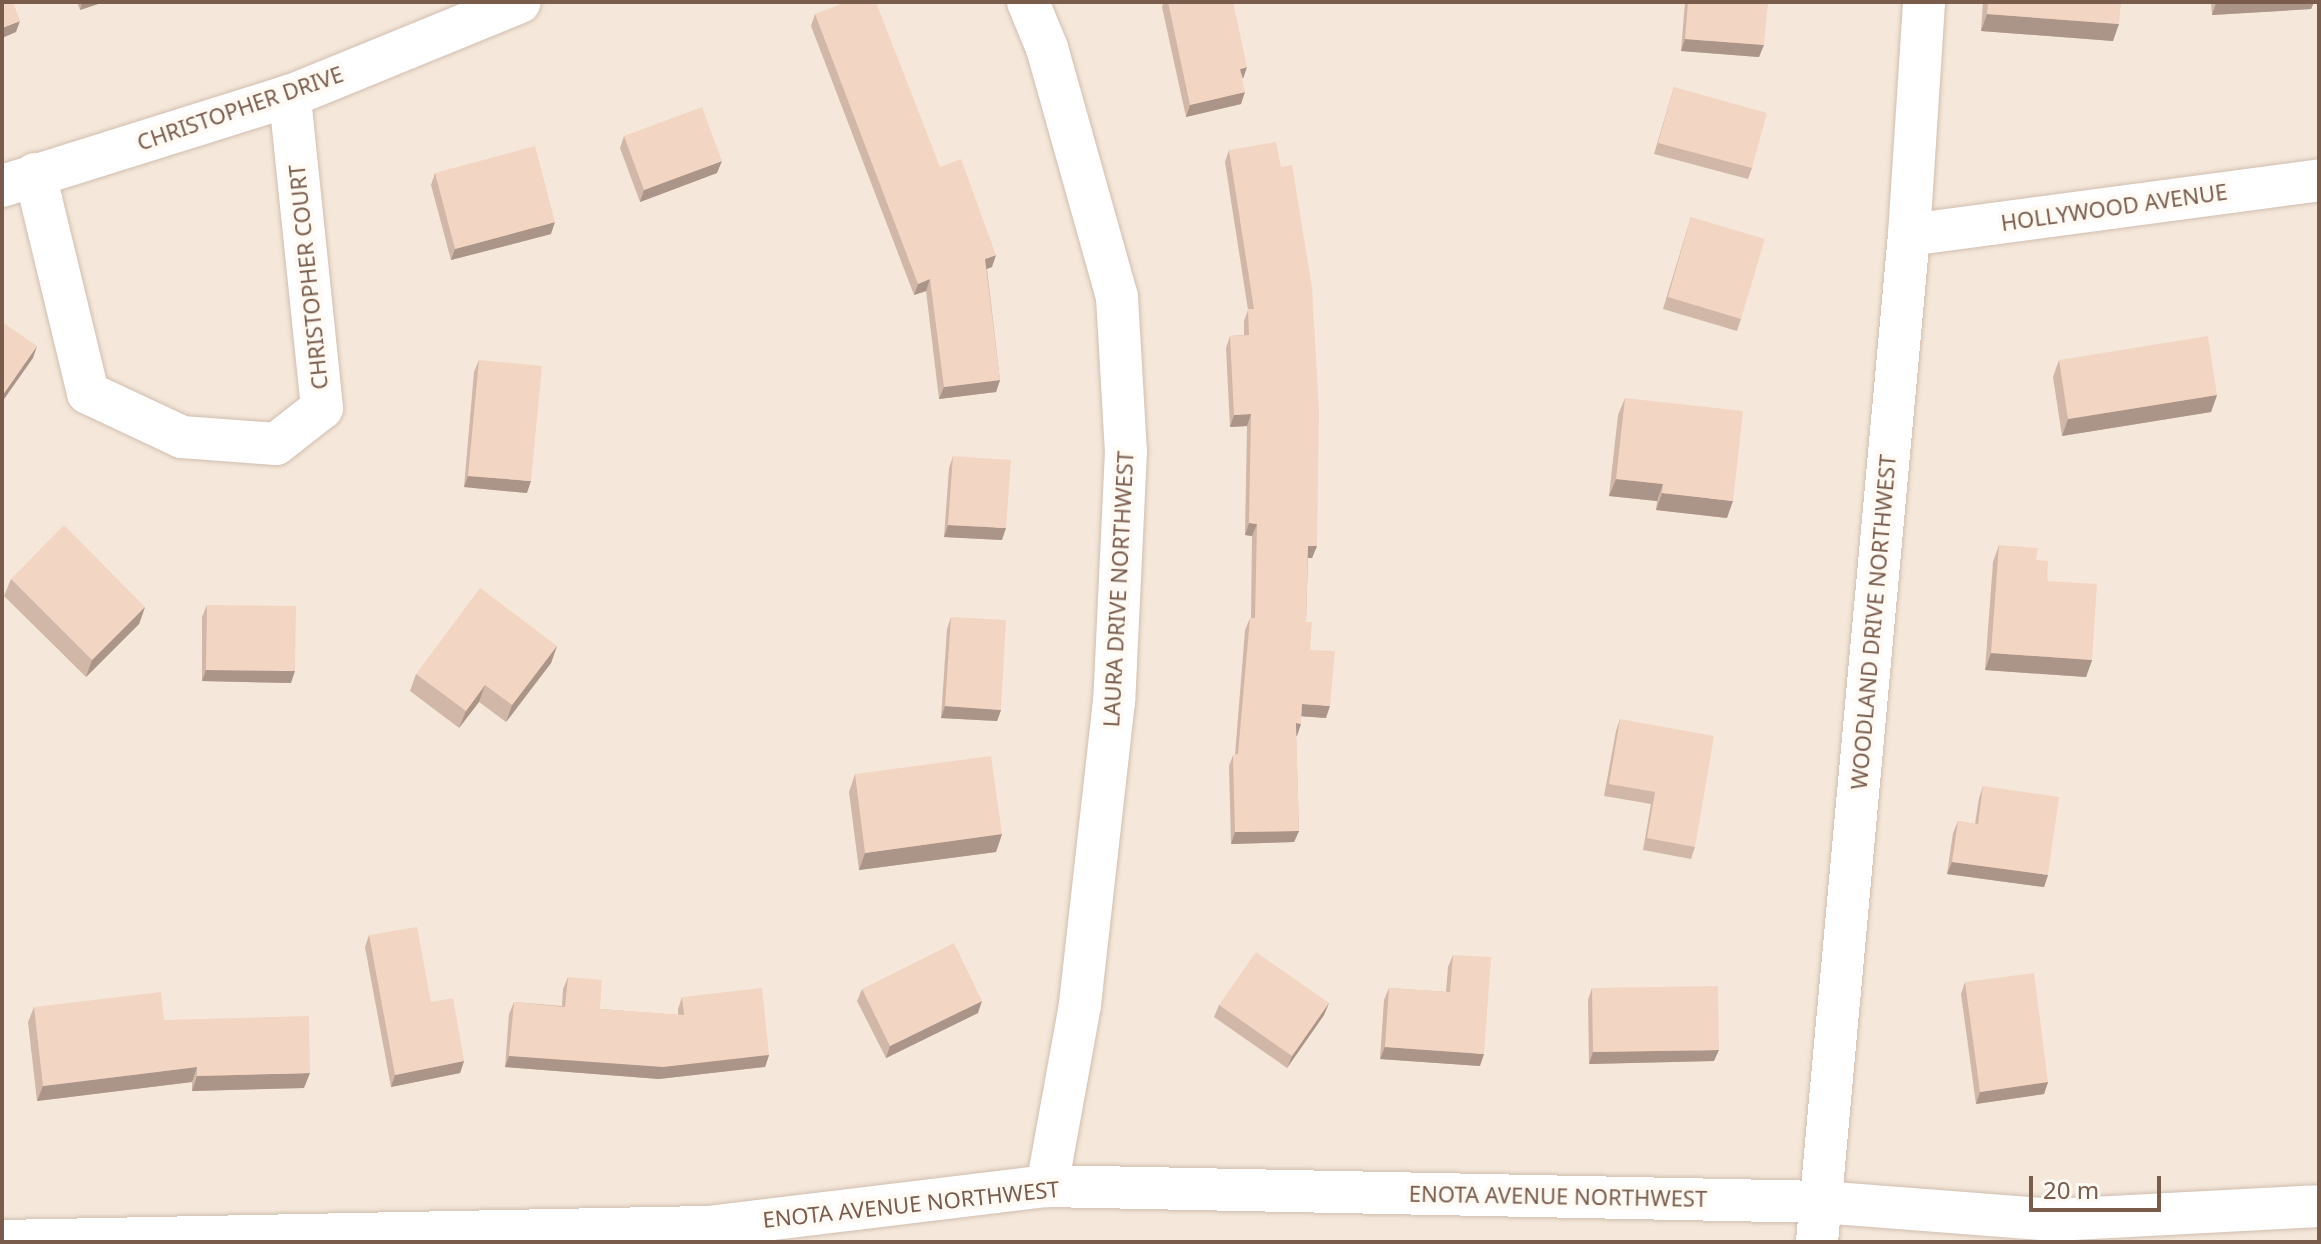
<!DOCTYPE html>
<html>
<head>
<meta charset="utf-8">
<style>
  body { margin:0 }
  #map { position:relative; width:2321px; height:1244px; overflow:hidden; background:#fdf6ec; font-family:"Noto Sans",sans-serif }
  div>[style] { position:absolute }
  .residential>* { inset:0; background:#f5e8da }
  .roads { filter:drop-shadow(0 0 2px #d1beb0) drop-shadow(0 0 2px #d1beb0) }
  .minor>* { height:42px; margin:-21px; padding:0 21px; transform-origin:21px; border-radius:21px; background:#fff }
  .wall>* { inset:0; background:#d1b7a8 }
  .shaded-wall>* { inset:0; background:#aa9588 }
  .building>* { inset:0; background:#f3d5c3 }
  span { translate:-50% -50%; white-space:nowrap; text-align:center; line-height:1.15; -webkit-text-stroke:8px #fffaf3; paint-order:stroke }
  .street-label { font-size:22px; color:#7a5c4d }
  .frame { position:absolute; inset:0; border:4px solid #7a5c4d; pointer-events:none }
  .scale { position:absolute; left:2029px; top:1176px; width:132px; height:36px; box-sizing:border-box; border:4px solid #7a5c4d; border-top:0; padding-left:10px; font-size:24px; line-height:28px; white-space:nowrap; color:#7a5c4d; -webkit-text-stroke:6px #fffaf3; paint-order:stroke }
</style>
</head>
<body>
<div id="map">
  <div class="residential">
    <div style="clip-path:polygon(2px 2px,2319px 2px,2319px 1242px,2px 1242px)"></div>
  </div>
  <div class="roads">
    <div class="minor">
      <div style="left:1028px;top:2px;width:50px;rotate:67.6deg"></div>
      <div style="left:1047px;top:48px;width:259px;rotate:74.3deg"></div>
      <div style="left:1117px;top:297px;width:154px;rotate:86.7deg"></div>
      <div style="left:1126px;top:451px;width:250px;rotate:92.7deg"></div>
      <div style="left:1114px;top:701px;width:306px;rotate:96.4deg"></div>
      <div style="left:1080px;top:1005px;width:184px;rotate:100.3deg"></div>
      <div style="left:35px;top:174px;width:225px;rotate:76.4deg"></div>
      <div style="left:88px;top:393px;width:104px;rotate:25.1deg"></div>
      <div style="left:182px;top:437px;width:94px;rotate:4.3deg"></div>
      <div style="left:276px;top:444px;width:58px;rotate:-38deg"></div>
      <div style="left:322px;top:408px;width:314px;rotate:-95.9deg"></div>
      <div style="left:2px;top:186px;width:302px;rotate:-17.4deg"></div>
      <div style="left:290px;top:96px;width:248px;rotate:-22.2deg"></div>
      <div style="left:1909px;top:235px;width:414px;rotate:-7.6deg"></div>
      <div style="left:2px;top:1241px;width:706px;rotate:-1.14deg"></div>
      <div style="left:708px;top:1227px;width:341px;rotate:-6.9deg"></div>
      <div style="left:1047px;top:1186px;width:774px;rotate:1.18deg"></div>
      <div style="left:1821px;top:1202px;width:234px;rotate:4.4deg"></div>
      <div style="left:2054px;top:1220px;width:265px;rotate:-3deg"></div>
      <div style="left:1817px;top:1242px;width:1011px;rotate:-84.78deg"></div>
      <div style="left:1909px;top:235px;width:233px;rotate:-86.3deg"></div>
    </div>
  </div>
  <div class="wall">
    <div style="clip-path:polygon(77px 2px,104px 2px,80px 10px)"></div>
    <div style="clip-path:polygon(1164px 2px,1233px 2px,1242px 79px,1241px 104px,1186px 117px,1162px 7px)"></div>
    <div style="clip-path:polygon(1685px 2px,1768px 2px,1759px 57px,1681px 51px)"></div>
    <div style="clip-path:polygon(1983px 2px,2121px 2px,2113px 41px,1981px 31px)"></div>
    <div style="clip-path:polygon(2211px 2px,2314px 2px,2311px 9px,2212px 15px)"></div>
    <div style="clip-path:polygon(815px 14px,940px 167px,992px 267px,987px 269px,1000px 380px,996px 392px,939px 399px,926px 291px,914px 295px,811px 26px)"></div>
    <div style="clip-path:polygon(1674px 87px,1752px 168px,1748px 179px,1654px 154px)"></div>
    <div style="clip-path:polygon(624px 136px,717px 173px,640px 202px,620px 148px)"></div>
    <div style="clip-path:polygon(1229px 150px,1317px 546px,1312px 558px,1308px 558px,1306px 622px,1310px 650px,1326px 718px,1301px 716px,1296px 736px,1299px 831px,1294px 842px,1231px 844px,1229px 766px,1233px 755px,1235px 755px,1245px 630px,1250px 618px,1251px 618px,1252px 536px,1245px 535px,1247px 426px,1230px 427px,1226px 348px,1230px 336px,1244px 335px,1244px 321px,1248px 310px,1225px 162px)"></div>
    <div style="clip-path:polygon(435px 173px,551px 234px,451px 260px,431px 185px)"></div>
    <div style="clip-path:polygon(1691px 217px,1741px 319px,1737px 331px,1663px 309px)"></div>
    <div style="clip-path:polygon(479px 360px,527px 493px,464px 487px,474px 372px)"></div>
    <div style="clip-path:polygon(2059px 360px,2217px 395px,2211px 412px,2062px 436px,2053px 377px)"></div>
    <div style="clip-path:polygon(1625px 398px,1727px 518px,1656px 510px,1657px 501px,1609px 496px,1618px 415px)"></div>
    <div style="clip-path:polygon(953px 456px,1002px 540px,944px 537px,949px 468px)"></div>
    <div style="clip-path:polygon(1999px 545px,2036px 560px,2092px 660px,2086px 677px,1985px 670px,1993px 562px)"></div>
    <div style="clip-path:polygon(11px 579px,145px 607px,139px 624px,86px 677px,4px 596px)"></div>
    <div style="clip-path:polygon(207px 605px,291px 683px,202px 681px,202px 617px)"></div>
    <div style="clip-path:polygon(951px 617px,1001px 710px,997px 721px,941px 718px,947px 629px)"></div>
    <div style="clip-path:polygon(557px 646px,551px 663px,506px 722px,479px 702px,459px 728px,410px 691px,416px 674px)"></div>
    <div style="clip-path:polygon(1620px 719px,1695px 847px,1691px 859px,1643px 850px,1651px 804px,1604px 796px,1616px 731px)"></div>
    <div style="clip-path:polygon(855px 774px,1002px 834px,996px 852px,859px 870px,849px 792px)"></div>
    <div style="clip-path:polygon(1983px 786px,2048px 875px,2044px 887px,1947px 874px,1953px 833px,1958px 821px,1975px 824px,1979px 798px)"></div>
    <div style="clip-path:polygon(369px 935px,431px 1002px,464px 1061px,460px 1073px,391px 1087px,365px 947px)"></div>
    <div style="clip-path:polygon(1453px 955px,1480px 1066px,1380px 1059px,1384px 1000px,1389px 988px,1446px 992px,1448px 967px)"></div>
    <div style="clip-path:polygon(568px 977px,600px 1009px,678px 1015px,678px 1009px,682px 997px,769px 1055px,765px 1067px,659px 1079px,505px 1067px,509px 1014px,514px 1002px,562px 1006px,563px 989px)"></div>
    <div style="clip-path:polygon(1965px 982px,2048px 1082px,2044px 1094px,1976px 1104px,1961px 994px)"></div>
    <div style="clip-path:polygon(1592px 988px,1714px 1061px,1589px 1064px,1588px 1000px)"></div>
    <div style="clip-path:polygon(862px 989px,978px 1013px,886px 1058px,857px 1001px)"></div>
    <div style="clip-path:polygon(1329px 1003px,1324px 1015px,1287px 1068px,1214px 1017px,1219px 1005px)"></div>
    <div style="clip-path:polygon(34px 1007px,164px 1020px,304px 1088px,192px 1091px,192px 1082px,37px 1101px,28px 1022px)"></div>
  </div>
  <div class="shaded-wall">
    <div style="clip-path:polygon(82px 2px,104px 2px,80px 10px)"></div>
    <div style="clip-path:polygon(2239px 2px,2314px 2px,2311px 9px,2212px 15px,2216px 3px)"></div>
    <div style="clip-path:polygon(1987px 14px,2119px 24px,2113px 41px,1981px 31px)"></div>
    <div style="clip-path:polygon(20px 21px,16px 32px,2px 38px,2px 28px)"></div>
    <div style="clip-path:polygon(1685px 39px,1764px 45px,1759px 57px,1681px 51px)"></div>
    <div style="clip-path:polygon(1247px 67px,1243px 79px,1240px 69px)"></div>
    <div style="clip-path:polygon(1245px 92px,1241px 104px,1186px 117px,1190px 105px)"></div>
    <div style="clip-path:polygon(722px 161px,717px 173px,640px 202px,644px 190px)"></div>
    <div style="clip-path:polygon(555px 222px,551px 234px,451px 260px,455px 249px)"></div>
    <div style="clip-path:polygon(996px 255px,992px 267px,981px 271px,985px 259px)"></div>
    <div style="clip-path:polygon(930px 279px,926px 291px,914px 295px,918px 284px)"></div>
    <div style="clip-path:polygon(37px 346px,33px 358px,2px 402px,2px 396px)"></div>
    <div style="clip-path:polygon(1000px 380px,996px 392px,939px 399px,944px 387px)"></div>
    <div style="clip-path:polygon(2217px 395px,2211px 412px,2062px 436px,2068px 419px)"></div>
    <div style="clip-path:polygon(1251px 414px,1247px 426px,1230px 427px,1234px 415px)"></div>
    <div style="clip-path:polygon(468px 476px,531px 481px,527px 493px,464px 487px)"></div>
    <div style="clip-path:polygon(1616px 479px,1663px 484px,1657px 501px,1609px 496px)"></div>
    <div style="clip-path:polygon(1662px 493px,1733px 501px,1727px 518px,1656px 510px)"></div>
    <div style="clip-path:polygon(1249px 523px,1257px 524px,1252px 536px,1245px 535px)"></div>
    <div style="clip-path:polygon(948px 525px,1006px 528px,1002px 540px,944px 537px)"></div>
    <div style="clip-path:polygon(1308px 546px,1317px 546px,1312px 558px,1304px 558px)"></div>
    <div style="clip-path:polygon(145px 607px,139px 624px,86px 677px,92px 660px)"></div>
    <div style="clip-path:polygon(557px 646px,551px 663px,506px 722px,512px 705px)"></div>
    <div style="clip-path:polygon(1991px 653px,2092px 660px,2086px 677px,1985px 670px)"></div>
    <div style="clip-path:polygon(206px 670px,295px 671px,291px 683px,202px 681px)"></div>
    <div style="clip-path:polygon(485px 685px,479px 702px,459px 728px,466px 711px)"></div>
    <div style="clip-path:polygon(1302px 704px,1330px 706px,1326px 718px,1298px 716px)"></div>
    <div style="clip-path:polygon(945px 706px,1001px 710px,997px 721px,941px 718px)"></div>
    <div style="clip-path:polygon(1296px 723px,1301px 724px,1297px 736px,1291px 735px)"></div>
    <div style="clip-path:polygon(1299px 831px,1294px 842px,1231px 844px,1235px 832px)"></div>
    <div style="clip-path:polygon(1002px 834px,996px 852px,859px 870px,865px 853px)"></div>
    <div style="clip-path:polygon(1952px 862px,2048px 875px,2044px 887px,1947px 874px)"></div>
    <div style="clip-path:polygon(982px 1001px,978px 1013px,886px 1058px,890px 1046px)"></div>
    <div style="clip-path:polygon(1329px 1003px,1324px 1015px,1287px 1068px,1292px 1056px)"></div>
    <div style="clip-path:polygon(1385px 1047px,1484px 1054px,1480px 1066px,1380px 1059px)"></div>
    <div style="clip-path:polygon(1719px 1050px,1714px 1061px,1589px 1064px,1593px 1052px)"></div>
    <div style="clip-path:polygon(769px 1055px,765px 1067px,659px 1079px,505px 1067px,509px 1056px)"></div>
    <div style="clip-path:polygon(464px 1061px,460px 1073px,391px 1087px,395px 1075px)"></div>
    <div style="clip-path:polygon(197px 1067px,192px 1082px,37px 1101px,43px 1086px)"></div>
    <div style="clip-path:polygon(310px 1073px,304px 1088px,192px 1091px,197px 1076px)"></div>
    <div style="clip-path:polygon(2048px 1082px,2044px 1094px,1976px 1104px,1980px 1092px)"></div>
  </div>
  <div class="building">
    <div style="clip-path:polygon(2px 2px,13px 2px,20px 21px,2px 28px)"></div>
    <div style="clip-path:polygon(847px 2px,876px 2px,940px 167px,961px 159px,996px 255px,985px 259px,1000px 380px,944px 387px,930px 279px,918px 284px,815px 14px)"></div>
    <div style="clip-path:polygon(1168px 2px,1233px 2px,1247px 67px,1240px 69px,1245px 92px,1190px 105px)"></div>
    <div style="clip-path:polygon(1688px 2px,1768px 2px,1764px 45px,1685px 39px)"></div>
    <div style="clip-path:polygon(1988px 2px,2121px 2px,2119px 24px,1987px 14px)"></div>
    <div style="clip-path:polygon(1674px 87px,1767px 113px,1752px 168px,1658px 143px)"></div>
    <div style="clip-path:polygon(702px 107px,722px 161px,644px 190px,624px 136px)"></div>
    <div style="clip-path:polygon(1276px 142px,1281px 167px,1292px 165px,1312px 288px,1319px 412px,1317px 546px,1308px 546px,1306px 622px,1312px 622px,1310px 650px,1335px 651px,1330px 706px,1302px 704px,1301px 724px,1296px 723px,1299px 831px,1235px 832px,1233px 755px,1238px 754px,1250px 618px,1255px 618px,1257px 524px,1249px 523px,1251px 414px,1234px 415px,1230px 336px,1249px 335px,1248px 309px,1254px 309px,1229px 150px)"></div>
    <div style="clip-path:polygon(535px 146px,555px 222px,455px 249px,435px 173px)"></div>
    <div style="clip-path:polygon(1691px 217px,1765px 239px,1741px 319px,1668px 297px)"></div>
    <div style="clip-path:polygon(2px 322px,37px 346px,2px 396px)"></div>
    <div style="clip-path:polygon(2208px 336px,2217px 395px,2068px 419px,2059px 360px)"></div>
    <div style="clip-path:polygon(479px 360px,542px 366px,531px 481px,468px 476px)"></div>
    <div style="clip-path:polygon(1625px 398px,1743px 411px,1733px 501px,1662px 493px,1663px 484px,1616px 479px)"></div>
    <div style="clip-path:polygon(953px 456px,1011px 460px,1006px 528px,948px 525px)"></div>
    <div style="clip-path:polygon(64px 525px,145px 607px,92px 660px,11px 579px)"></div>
    <div style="clip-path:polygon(1999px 545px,2038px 548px,2036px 560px,2048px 561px,2047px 581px,2097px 584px,2092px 660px,1991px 653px)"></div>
    <div style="clip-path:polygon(480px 588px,557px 646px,512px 705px,485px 685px,466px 711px,416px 674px)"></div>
    <div style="clip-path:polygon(207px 605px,296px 606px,295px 671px,206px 670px)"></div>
    <div style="clip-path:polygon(951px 617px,1006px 620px,1001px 710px,945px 706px)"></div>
    <div style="clip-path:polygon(1620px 719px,1714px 736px,1695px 847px,1647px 838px,1655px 792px,1609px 784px)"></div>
    <div style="clip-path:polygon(991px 756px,1002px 834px,865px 853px,855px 774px)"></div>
    <div style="clip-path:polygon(1983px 786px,2059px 797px,2048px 875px,1952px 862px,1958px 821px,1978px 824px)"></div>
    <div style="clip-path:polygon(417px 927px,431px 1002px,453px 998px,464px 1061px,395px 1075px,369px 935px)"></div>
    <div style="clip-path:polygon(954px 943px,982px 1001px,890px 1046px,862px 989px)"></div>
    <div style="clip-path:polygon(1256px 952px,1329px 1003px,1292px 1056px,1219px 1005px)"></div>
    <div style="clip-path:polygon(1453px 955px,1491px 957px,1484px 1054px,1385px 1047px,1389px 988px,1450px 992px)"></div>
    <div style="clip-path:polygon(2034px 973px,2048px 1082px,1980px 1092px,1965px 982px)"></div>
    <div style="clip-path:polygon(568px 977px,602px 980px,600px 1009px,684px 1015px,682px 997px,762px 988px,769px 1055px,663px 1067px,509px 1056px,514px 1002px,565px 1007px)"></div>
    <div style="clip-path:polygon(1718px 986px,1719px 1050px,1593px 1052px,1592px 988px)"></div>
    <div style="clip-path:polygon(161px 992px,164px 1020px,309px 1016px,310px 1073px,197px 1076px,197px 1067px,43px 1086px,34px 1007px)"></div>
  </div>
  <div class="street-label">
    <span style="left:240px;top:108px;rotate:-19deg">CHRISTOPHER DRIVE</span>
    <span style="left:2114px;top:207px;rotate:-8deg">HOLLYWOOD AVENUE</span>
    <span style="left:308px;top:277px;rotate:-96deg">CHRISTOPHER COURT</span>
    <span style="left:1118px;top:589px;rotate:-87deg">LAURA DRIVE NORTHWEST</span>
    <span style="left:1873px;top:622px;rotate:-85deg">WOODLAND DRIVE NORTHWEST</span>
    <span style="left:1558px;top:1196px;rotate:1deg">ENOTA AVENUE NORTHWEST</span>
    <span style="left:911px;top:1204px;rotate:-6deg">ENOTA AVENUE NORTHWEST</span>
  </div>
  <div class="frame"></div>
  <div class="scale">20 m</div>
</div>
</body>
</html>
